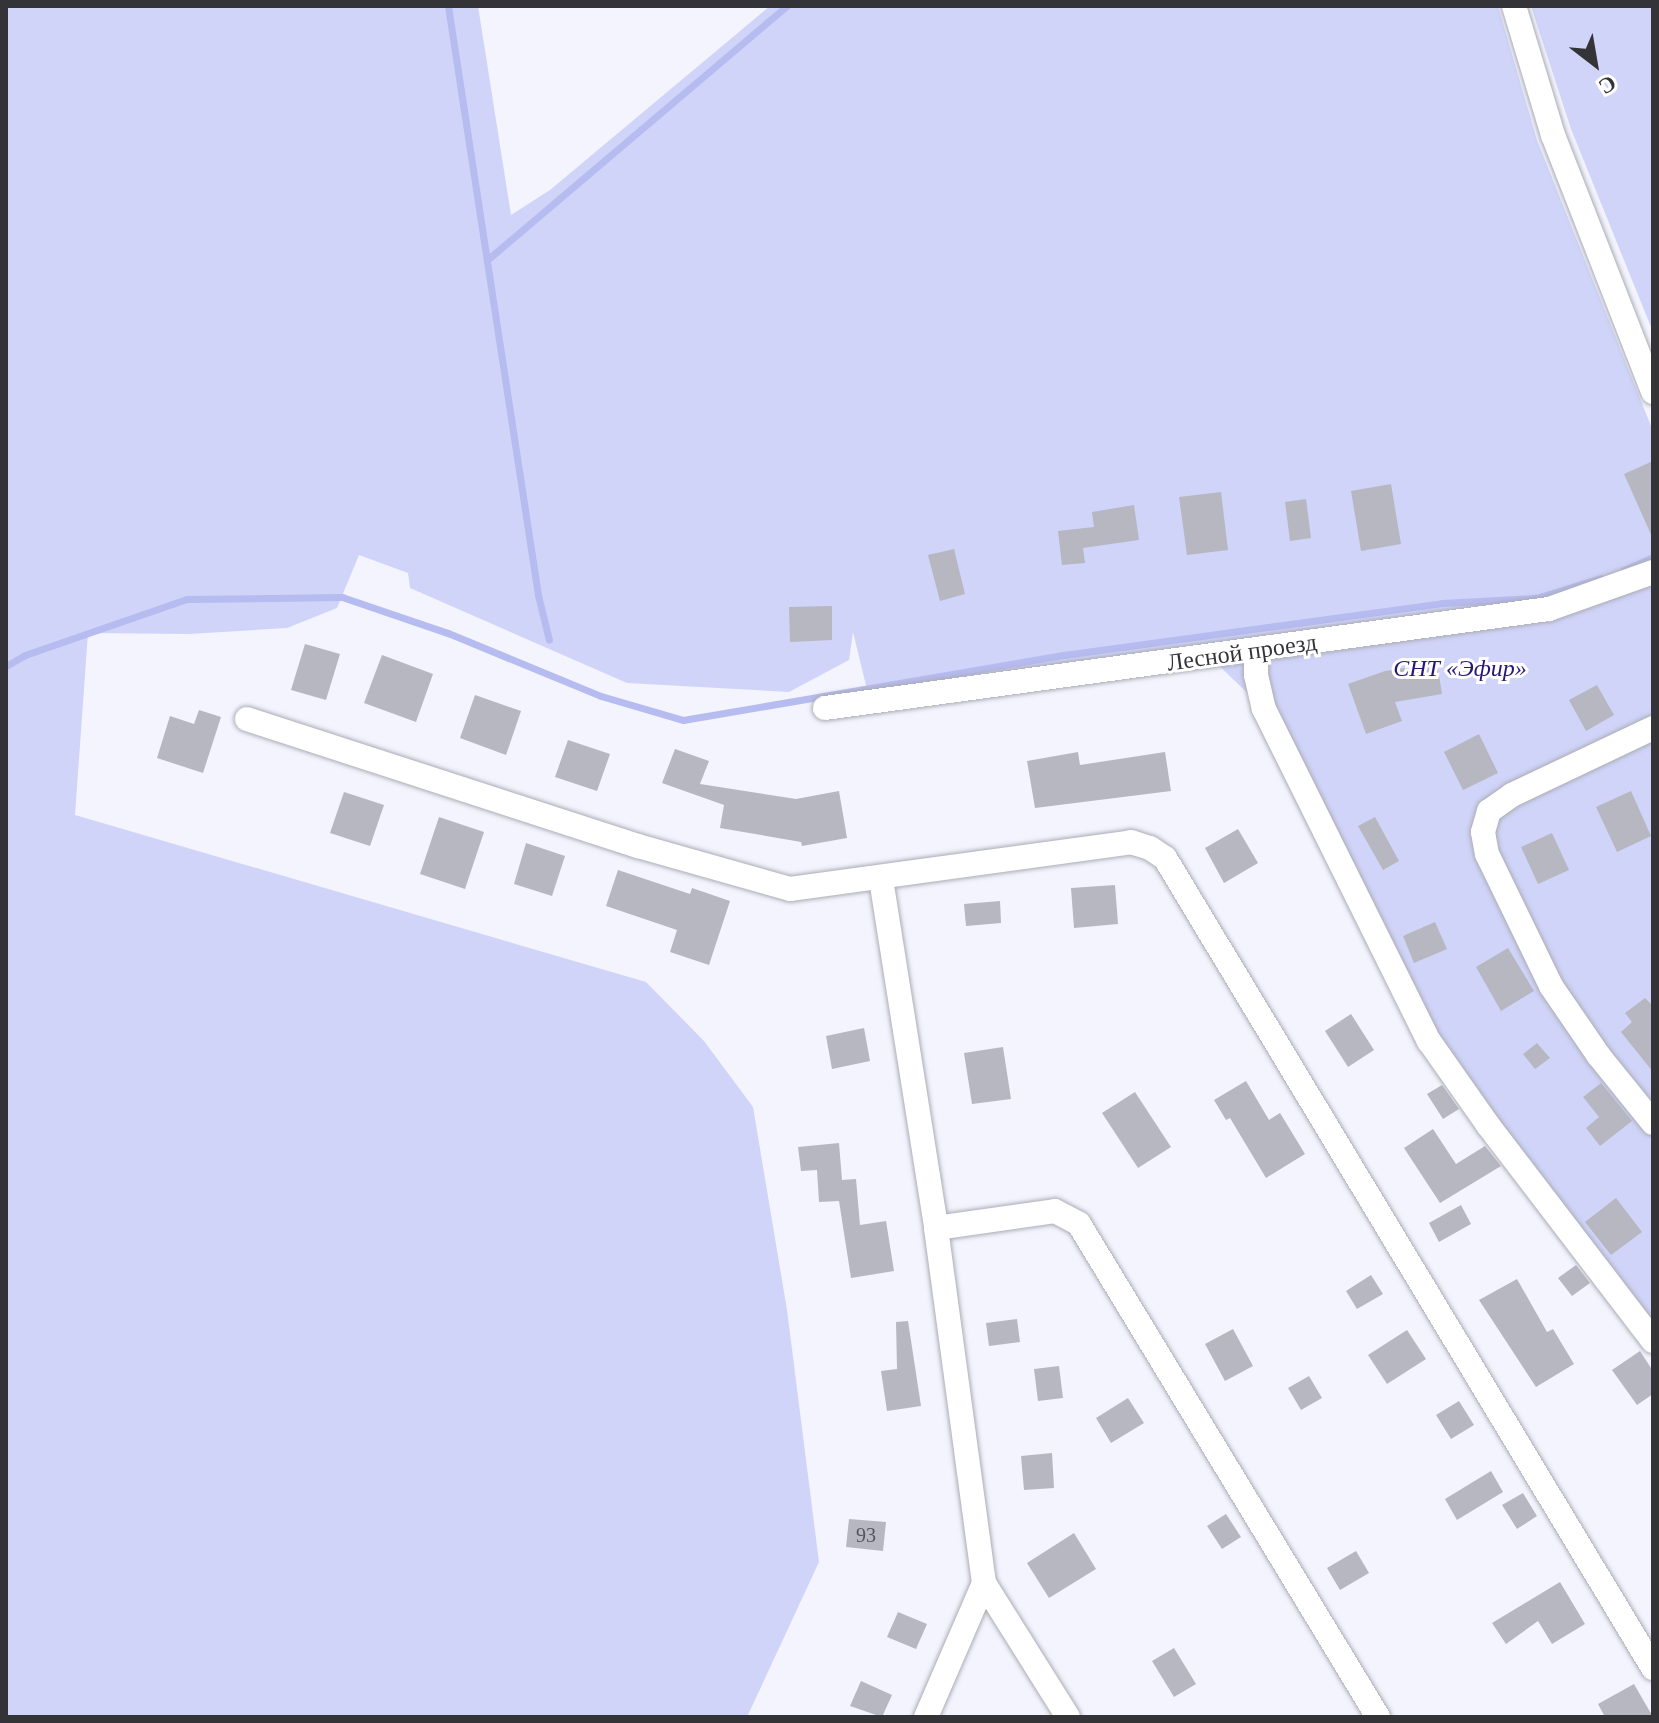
<!DOCTYPE html>
<html>
<head>
<meta charset="utf-8">
<style>
  body { margin:0 }
  #map { position:relative; width:1659px; height:1723px; overflow:hidden; background:#f3f4fd; font-family:"Times New Roman",serif }
  div>[style] { position:absolute }
  .green>* { inset:0; background:#d0d4f8 }
  .stream>* { height:7px; margin:-3.5px; padding:0 3.5px; transform-origin:3.5px; border-radius:3.5px; background:#b6bbf0 }
  .building>* { inset:0; background:#b6b7c1 }
  .roads { filter:drop-shadow(0 0 2px #abacb6) drop-shadow(0 0 2px #abacb6) }
  .minor>* { height:24px; margin:-12px; padding:0 12px; transform-origin:12px; border-radius:12px; background:#fff }
  span { translate:-50% -50%; white-space:nowrap; text-align:center; line-height:1.15; -webkit-text-stroke:6px #fff; paint-order:stroke }
  .number-label { font-size:20px; color:#54555a }
  .number-label span { -webkit-text-stroke-width:0 }
  .street-label { font-size:24px; color:#343438 }
  .park-label { font-size:24px; color:#281679; font-style:italic }
  .frame { position:absolute; inset:0; border:8px solid #343438; pointer-events:none }
  .north { position:absolute; left:1555px; top:24px; width:80px; height:80px; -webkit-text-stroke:6px #fff; paint-order:stroke; rotate:149deg; font-size:22px; font-weight:700; line-height:32px; text-align:center; color:#343438 }
  .north::after { content:''; display:block; margin:auto; width:28px; height:36px; background:#343438; clip-path:polygon(50% 0,100% 100%,50% 72%,0 100%) }
</style>
</head>
<body>
<div id="map">
  <div class="green">
    <div style="clip-path:polygon(6px 6px,478px 6px,511px 215px,550px 190px,770px 6px,1498px 6px,1537px 140px,1653px 431px,1653px 1341px,1429px 1041px,1264px 709px,1208px 655px,870px 702px,853px 632px,849px 660px,789px 692px,627px 683px,410px 588px,408px 573px,359px 555px,337px 608px,287px 628px,189px 634px,88px 633px,75px 815px,646px 982px,704px 1041px,753px 1107px,787px 1310px,819px 1562px,747px 1717px,6px 1717px)"></div>
    <div style="clip-path:polygon(1531px 6px,1653px 6px,1653px 332px,1571px 129px)"></div>
  </div>
  <div class="stream">
    <div style="left:448px;top:6px;width:596px;rotate:81.31deg"></div>
    <div style="left:538px;top:595px;width:46px;rotate:76.3deg"></div>
    <div style="left:487px;top:260px;width:393px;rotate:-40.3deg"></div>
    <div style="left:1624px;top:570px;width:32px;rotate:-24deg"></div>
    <div style="left:6px;top:666px;width:22px;rotate:-30deg"></div>
    <div style="left:25px;top:655px;width:171px;rotate:-19.1deg"></div>
    <div style="left:187px;top:599px;width:155px;rotate:-0.7deg"></div>
    <div style="left:342px;top:597px;width:112px;rotate:18.8deg"></div>
    <div style="left:448px;top:633px;width:165px;rotate:22.4deg"></div>
    <div style="left:601px;top:696px;width:85px;rotate:16.3deg"></div>
    <div style="left:683px;top:720px;width:387px;rotate:-9.7deg"></div>
    <div style="left:1064px;top:655px;width:382px;rotate:-7.8deg"></div>
    <div style="left:1442px;top:603px;width:94px;rotate:-3deg"></div>
    <div style="left:1536px;top:598px;width:68px;rotate:-17.1deg"></div>
  </div>
  <div class="building">
    <div style="clip-path:polygon(1653px 461px,1653px 539px,1624px 474px)"></div>
    <div style="clip-path:polygon(1391px 484px,1401px 544px,1361px 551px,1351px 491px)"></div>
    <div style="clip-path:polygon(1221px 492px,1228px 550px,1187px 555px,1179px 497px)"></div>
    <div style="clip-path:polygon(1306px 499px,1311px 538px,1290px 541px,1285px 502px)"></div>
    <div style="clip-path:polygon(1134px 505px,1139px 540px,1083px 548px,1085px 563px,1062px 565px,1058px 531px,1094px 527px,1092px 512px)"></div>
    <div style="clip-path:polygon(954px 549px,965px 594px,940px 601px,928px 555px)"></div>
    <div style="clip-path:polygon(832px 606px,832px 640px,790px 642px,789px 607px)"></div>
    <div style="clip-path:polygon(305px 644px,340px 654px,326px 700px,291px 690px)"></div>
    <div style="clip-path:polygon(382px 655px,433px 674px,416px 722px,364px 703px)"></div>
    <div style="clip-path:polygon(1437px 663px,1442px 694px,1395px 702px,1402px 721px,1366px 734px,1348px 684px,1385px 671px)"></div>
    <div style="clip-path:polygon(1597px 685px,1614px 715px,1586px 731px,1569px 700px)"></div>
    <div style="clip-path:polygon(475px 695px,521px 711px,506px 755px,460px 738px)"></div>
    <div style="clip-path:polygon(199px 710px,221px 717px,203px 773px,157px 758px,170px 716px,194px 724px)"></div>
    <div style="clip-path:polygon(1479px 734px,1498px 773px,1463px 790px,1444px 752px)"></div>
    <div style="clip-path:polygon(568px 740px,610px 754px,597px 791px,555px 777px)"></div>
    <div style="clip-path:polygon(675px 749px,709px 761px,700px 784px,796px 799px,839px 791px,847px 838px,802px 846px,801px 842px,720px 828px,724px 805px,662px 783px)"></div>
    <div style="clip-path:polygon(1078px 752px,1080px 765px,1165px 752px,1171px 791px,1035px 808px,1027px 761px)"></div>
    <div style="clip-path:polygon(1631px 791px,1651px 836px,1617px 852px,1596px 807px)"></div>
    <div style="clip-path:polygon(344px 792px,384px 805px,370px 846px,330px 833px)"></div>
    <div style="clip-path:polygon(439px 817px,484px 832px,465px 889px,420px 874px)"></div>
    <div style="clip-path:polygon(1375px 817px,1399px 861px,1383px 870px,1358px 826px)"></div>
    <div style="clip-path:polygon(1238px 829px,1258px 863px,1224px 883px,1205px 848px)"></div>
    <div style="clip-path:polygon(1552px 833px,1569px 870px,1538px 884px,1521px 847px)"></div>
    <div style="clip-path:polygon(526px 843px,565px 856px,552px 896px,514px 884px)"></div>
    <div style="clip-path:polygon(618px 870px,690px 894px,692px 888px,730px 901px,709px 965px,670px 952px,677px 930px,606px 906px)"></div>
    <div style="clip-path:polygon(1115px 885px,1118px 924px,1074px 928px,1071px 888px)"></div>
    <div style="clip-path:polygon(1000px 901px,1001px 923px,966px 926px,964px 904px)"></div>
    <div style="clip-path:polygon(1435px 922px,1447px 949px,1414px 963px,1403px 936px)"></div>
    <div style="clip-path:polygon(1508px 948px,1534px 991px,1501px 1011px,1476px 967px)"></div>
    <div style="clip-path:polygon(1645px 998px,1653px 1006px,1653px 1072px,1621px 1032px,1632px 1022px,1625px 1013px)"></div>
    <div style="clip-path:polygon(1351px 1014px,1374px 1050px,1348px 1067px,1325px 1031px)"></div>
    <div style="clip-path:polygon(864px 1028px,870px 1061px,832px 1069px,826px 1036px)"></div>
    <div style="clip-path:polygon(1537px 1043px,1550px 1058px,1535px 1069px,1523px 1054px)"></div>
    <div style="clip-path:polygon(1003px 1047px,1011px 1099px,972px 1104px,964px 1053px)"></div>
    <div style="clip-path:polygon(1246px 1081px,1269px 1120px,1280px 1113px,1305px 1154px,1266px 1178px,1230px 1118px,1226px 1120px,1214px 1100px)"></div>
    <div style="clip-path:polygon(1601px 1083px,1632px 1121px,1600px 1146px,1586px 1128px,1599px 1117px,1583px 1097px)"></div>
    <div style="clip-path:polygon(1442px 1085px,1459px 1109px,1443px 1119px,1427px 1094px)"></div>
    <div style="clip-path:polygon(1135px 1092px,1171px 1147px,1138px 1168px,1102px 1113px)"></div>
    <div style="clip-path:polygon(1433px 1129px,1456px 1164px,1485px 1146px,1501px 1166px,1440px 1203px,1404px 1148px)"></div>
    <div style="clip-path:polygon(839px 1143px,842px 1180px,856px 1179px,860px 1225px,886px 1221px,894px 1271px,851px 1278px,839px 1201px,819px 1202px,817px 1170px,801px 1171px,798px 1147px)"></div>
    <div style="clip-path:polygon(1616px 1198px,1642px 1232px,1611px 1255px,1585px 1222px)"></div>
    <div style="clip-path:polygon(1461px 1205px,1471px 1224px,1439px 1242px,1429px 1223px)"></div>
    <div style="clip-path:polygon(1576px 1265px,1590px 1283px,1572px 1296px,1558px 1278px)"></div>
    <div style="clip-path:polygon(1371px 1275px,1383px 1294px,1357px 1309px,1346px 1291px)"></div>
    <div style="clip-path:polygon(1517px 1279px,1547px 1332px,1553px 1329px,1574px 1364px,1536px 1387px,1479px 1300px)"></div>
    <div style="clip-path:polygon(1017px 1319px,1020px 1342px,989px 1346px,986px 1323px)"></div>
    <div style="clip-path:polygon(908px 1321px,921px 1406px,887px 1411px,881px 1371px,897px 1369px,896px 1322px)"></div>
    <div style="clip-path:polygon(1233px 1329px,1253px 1366px,1225px 1381px,1205px 1344px)"></div>
    <div style="clip-path:polygon(1407px 1330px,1426px 1359px,1387px 1384px,1368px 1355px)"></div>
    <div style="clip-path:polygon(1640px 1351px,1653px 1371px,1653px 1394px,1637px 1405px,1612px 1370px)"></div>
    <div style="clip-path:polygon(1059px 1366px,1063px 1398px,1038px 1401px,1034px 1369px)"></div>
    <div style="clip-path:polygon(1309px 1376px,1322px 1398px,1301px 1410px,1288px 1388px)"></div>
    <div style="clip-path:polygon(1128px 1398px,1144px 1423px,1111px 1443px,1096px 1418px)"></div>
    <div style="clip-path:polygon(1459px 1401px,1474px 1425px,1451px 1439px,1436px 1415px)"></div>
    <div style="clip-path:polygon(1052px 1453px,1054px 1488px,1024px 1490px,1021px 1456px)"></div>
    <div style="clip-path:polygon(1491px 1471px,1503px 1492px,1457px 1520px,1445px 1499px)"></div>
    <div style="clip-path:polygon(1523px 1493px,1537px 1516px,1517px 1529px,1502px 1505px)"></div>
    <div style="clip-path:polygon(1226px 1514px,1241px 1537px,1222px 1549px,1207px 1526px)"></div>
    <div style="clip-path:polygon(849px 1519px,886px 1522px,883px 1551px,846px 1547px)"></div>
    <div style="clip-path:polygon(1074px 1533px,1096px 1569px,1049px 1598px,1027px 1563px)"></div>
    <div style="clip-path:polygon(1356px 1551px,1369px 1573px,1340px 1590px,1327px 1568px)"></div>
    <div style="clip-path:polygon(1560px 1582px,1585px 1624px,1552px 1644px,1538px 1621px,1506px 1644px,1492px 1623px)"></div>
    <div style="clip-path:polygon(898px 1612px,927px 1624px,916px 1649px,887px 1637px)"></div>
    <div style="clip-path:polygon(1174px 1648px,1196px 1684px,1174px 1697px,1152px 1661px)"></div>
    <div style="clip-path:polygon(861px 1681px,892px 1695px,882px 1717px,850px 1706px)"></div>
    <div style="clip-path:polygon(1634px 1684px,1653px 1717px,1605px 1717px,1598px 1704px)"></div>
  </div>
  <div class="roads">
    <div class="minor">
      <div style="left:1514px;top:6px;width:135px;rotate:73.2deg"></div>
      <div style="left:1553px;top:135px;width:276px;rotate:68.7deg"></div>
      <div style="left:1256px;top:651px;width:24px;rotate:90deg"></div>
      <div style="left:1256px;top:675px;width:35px;rotate:77deg"></div>
      <div style="left:1264px;top:709px;width:371px;rotate:63.6deg"></div>
      <div style="left:1429px;top:1041px;width:103px;rotate:54.9deg"></div>
      <div style="left:1488px;top:1125px;width:272px;rotate:52.6deg"></div>
      <div style="left:825px;top:708px;width:731px;rotate:-7.79deg"></div>
      <div style="left:1549px;top:609px;width:110px;rotate:-19.6deg"></div>
      <div style="left:247px;top:719px;width:411px;rotate:18deg"></div>
      <div style="left:638px;top:846px;width:158px;rotate:15.8deg"></div>
      <div style="left:790px;top:889px;width:344px;rotate:-7.8deg"></div>
      <div style="left:1131px;top:842px;width:20px;rotate:18deg"></div>
      <div style="left:1150px;top:848px;width:18px;rotate:34deg"></div>
      <div style="left:1165px;top:858px;width:946px;rotate:58.93deg"></div>
      <div style="left:1653px;top:728px;width:156px;rotate:154.6deg"></div>
      <div style="left:1512px;top:795px;width:28px;rotate:145deg"></div>
      <div style="left:1489px;top:811px;width:22px;rotate:106deg"></div>
      <div style="left:1483px;top:832px;width:22px;rotate:80deg"></div>
      <div style="left:1487px;top:854px;width:147px;rotate:64.1deg"></div>
      <div style="left:1551px;top:986px;width:85px;rotate:55.6deg"></div>
      <div style="left:1599px;top:1056px;width:86px;rotate:51.1deg"></div>
      <div style="left:881px;top:879px;width:353px;rotate:81deg"></div>
      <div style="left:936px;top:1228px;width:358px;rotate:82.3deg"></div>
      <div style="left:984px;top:1583px;width:146px;rotate:113.4deg"></div>
      <div style="left:936px;top:1228px;width:120px;rotate:-8.1deg"></div>
      <div style="left:1055px;top:1211px;width:27px;rotate:28deg"></div>
      <div style="left:1079px;top:1224px;width:577px;rotate:58.76deg"></div>
      <div style="left:984px;top:1583px;width:158px;rotate:57.9deg"></div>
    </div>
  </div>
  <div class="number-label">
    <span style="left:866px;top:1535px">93</span>
  </div>
  <div class="street-label">
    <span style="left:1242px;top:653px;rotate:-8deg">Лесной проезд</span>
  </div>
  <div class="park-label">
    <span style="left:1460px;top:669px">СНТ «Эфир»</span>
  </div>
  <div class="frame"></div>
  <div class="north">С</div>
</div>
</body>
</html>
